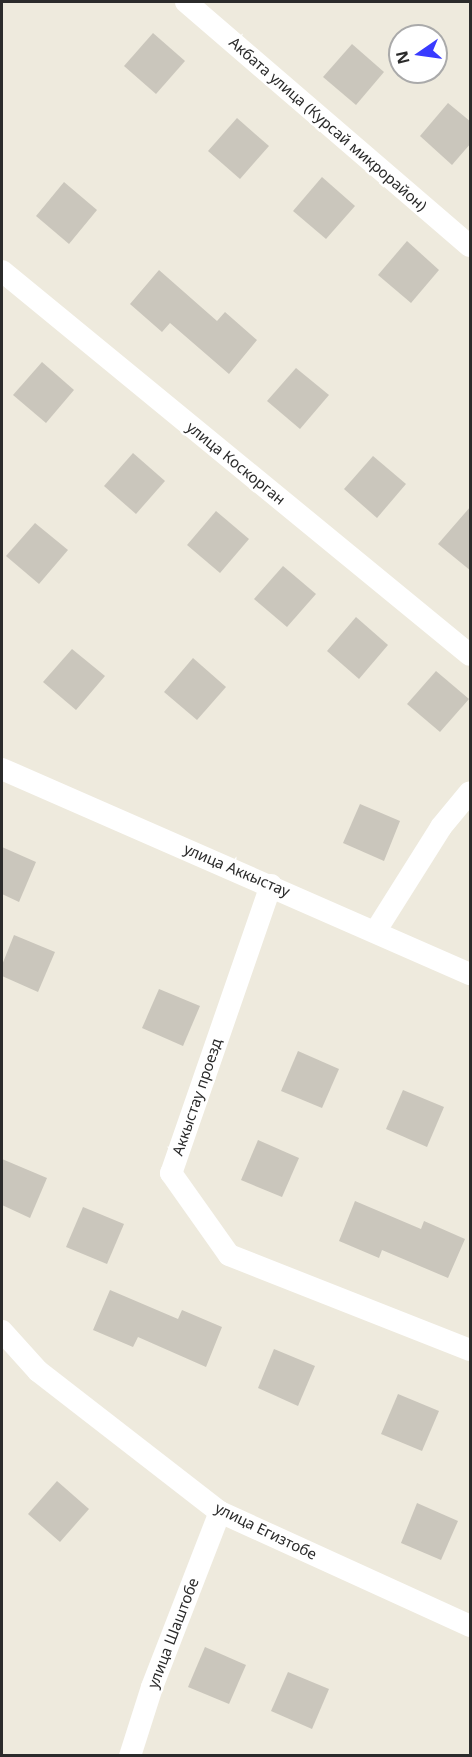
<!DOCTYPE html>
<html>
<head>
<meta charset="utf-8">
<style>
  body { margin:0 }
  #map { position:relative; width:472px; height:1757px; overflow:hidden; background:#eeeadd; font-family:"Noto Sans",sans-serif }
  div>[style] { position:absolute }
  .building>* { inset:0; background:#cac6bc }
  .street>* { height:22px; margin:-11px; padding:0 11px; transform-origin:11px; border-radius:11px; background:#fff }
  span { translate:-50% -50%; white-space:nowrap; text-align:center; line-height:1.15; -webkit-text-stroke:5px #fff; paint-order:stroke }
  .street-label { font-size:15px; color:#2b2b2b }
  .frame { position:absolute; inset:0; border:3px solid #2b2b2b; pointer-events:none }
  .north { position:absolute; left:388px; top:24px; width:60px; height:60px; box-sizing:border-box; background:#fff; border:2px solid #aaa; border-radius:50%; rotate:257deg; font-size:16px; font-weight:700; line-height:24px; text-align:center; color:#2b2b2b }
  .north::after { content:''; display:block; margin:auto; width:21px; height:27px; background:#393bff; clip-path:polygon(50% 0,100% 100%,50% 72%,0 100%) }
</style>
</head>
<body>
<div id="map">
  <div class="building">
    <div style="clip-path:polygon(153px 33px,185px 61px,156px 94px,124px 66px)"></div>
    <div style="clip-path:polygon(352px 44px,384px 72px,356px 105px,323px 77px)"></div>
    <div style="clip-path:polygon(448px 103px,471px 122px,471px 143px,452px 165px,420px 136px)"></div>
    <div style="clip-path:polygon(237px 118px,269px 146px,240px 179px,208px 151px)"></div>
    <div style="clip-path:polygon(322px 177px,355px 206px,326px 239px,293px 211px)"></div>
    <div style="clip-path:polygon(64px 182px,97px 210px,69px 244px,36px 216px)"></div>
    <div style="clip-path:polygon(407px 241px,439px 270px,411px 303px,378px 275px)"></div>
    <div style="clip-path:polygon(159px 270px,217px 321px,225px 312px,257px 340px,229px 374px,170px 323px,162px 332px,130px 304px)"></div>
    <div style="clip-path:polygon(42px 362px,74px 390px,46px 423px,13px 395px)"></div>
    <div style="clip-path:polygon(296px 368px,329px 395px,300px 429px,267px 401px)"></div>
    <div style="clip-path:polygon(133px 453px,165px 481px,136px 514px,104px 486px)"></div>
    <div style="clip-path:polygon(373px 456px,406px 484px,377px 518px,344px 489px)"></div>
    <div style="clip-path:polygon(471px 506px,471px 571px,438px 544px)"></div>
    <div style="clip-path:polygon(216px 511px,249px 539px,220px 573px,187px 545px)"></div>
    <div style="clip-path:polygon(35px 523px,68px 550px,39px 584px,6px 556px)"></div>
    <div style="clip-path:polygon(283px 566px,316px 594px,287px 627px,254px 599px)"></div>
    <div style="clip-path:polygon(356px 617px,388px 645px,359px 679px,327px 651px)"></div>
    <div style="clip-path:polygon(72px 649px,105px 676px,76px 710px,43px 682px)"></div>
    <div style="clip-path:polygon(193px 658px,226px 687px,197px 720px,164px 692px)"></div>
    <div style="clip-path:polygon(436px 671px,469px 699px,440px 732px,407px 704px)"></div>
    <div style="clip-path:polygon(360px 804px,400px 821px,384px 861px,343px 843px)"></div>
    <div style="clip-path:polygon(2px 847px,36px 862px,19px 902px,2px 894px)"></div>
    <div style="clip-path:polygon(14px 935px,55px 952px,38px 992px,2px 976px,2px 965px)"></div>
    <div style="clip-path:polygon(159px 989px,200px 1006px,183px 1046px,142px 1028px)"></div>
    <div style="clip-path:polygon(298px 1051px,339px 1069px,322px 1108px,281px 1091px)"></div>
    <div style="clip-path:polygon(403px 1090px,444px 1107px,427px 1147px,386px 1129px)"></div>
    <div style="clip-path:polygon(258px 1140px,299px 1158px,282px 1197px,241px 1180px)"></div>
    <div style="clip-path:polygon(2px 1159px,47px 1178px,30px 1218px,2px 1205px)"></div>
    <div style="clip-path:polygon(355px 1201px,421px 1229px,424px 1221px,465px 1239px,448px 1278px,382px 1250px,379px 1258px,339px 1241px)"></div>
    <div style="clip-path:polygon(83px 1207px,124px 1224px,107px 1264px,66px 1247px)"></div>
    <div style="clip-path:polygon(110px 1290px,178px 1319px,182px 1310px,222px 1327px,206px 1367px,138px 1337px,133px 1347px,93px 1330px)"></div>
    <div style="clip-path:polygon(274px 1349px,315px 1366px,298px 1406px,258px 1388px)"></div>
    <div style="clip-path:polygon(398px 1394px,439px 1411px,422px 1451px,381px 1434px)"></div>
    <div style="clip-path:polygon(57px 1481px,89px 1509px,60px 1542px,28px 1514px)"></div>
    <div style="clip-path:polygon(417px 1503px,458px 1521px,441px 1560px,401px 1543px)"></div>
    <div style="clip-path:polygon(205px 1647px,246px 1665px,229px 1704px,188px 1687px)"></div>
    <div style="clip-path:polygon(288px 1672px,329px 1689px,312px 1729px,271px 1711px)"></div>
  </div>
  <div class="street">
    <div style="left:186px;top:2px;width:374px;rotate:40.7deg"></div>
    <div style="left:2px;top:271px;width:605px;rotate:39.37deg"></div>
    <div style="left:2px;top:769px;width:511px;rotate:23.66deg"></div>
    <div style="left:271px;top:885px;width:305px;rotate:109.1deg"></div>
    <div style="left:171px;top:1173px;width:100px;rotate:54.7deg"></div>
    <div style="left:229px;top:1255px;width:259px;rotate:21.5deg"></div>
    <div style="left:375px;top:932px;width:124px;rotate:-57.8deg"></div>
    <div style="left:441px;top:827px;width:45px;rotate:-50.4deg"></div>
    <div style="left:2px;top:1331px;width:54px;rotate:48deg"></div>
    <div style="left:38px;top:1371px;width:230px;rotate:37.8deg"></div>
    <div style="left:220px;top:1512px;width:275px;rotate:24.5deg"></div>
    <div style="left:130px;top:1756px;width:72px;rotate:-72.3deg"></div>
    <div style="left:152px;top:1687px;width:188px;rotate:-68.8deg"></div>
  </div>
  <div class="street-label">
    <span style="left:328px;top:124px;rotate:41deg">Акбата улица (Курсай микрорайон)</span>
    <span style="left:236px;top:463px;rotate:39deg">улица Коскорган</span>
    <span style="left:237px;top:870px;rotate:23deg">улица Аккыстау</span>
    <span style="left:197px;top:1097px;rotate:-71deg">Аккыстау проезд</span>
    <span style="left:266px;top:1531px;rotate:26deg">улица Егизтобе</span>
    <span style="left:173px;top:1633px;rotate:-69deg">улица Шаштобе</span>
  </div>
  <div class="frame"></div>
  <div class="north">N</div>
</div>
</body>
</html>
